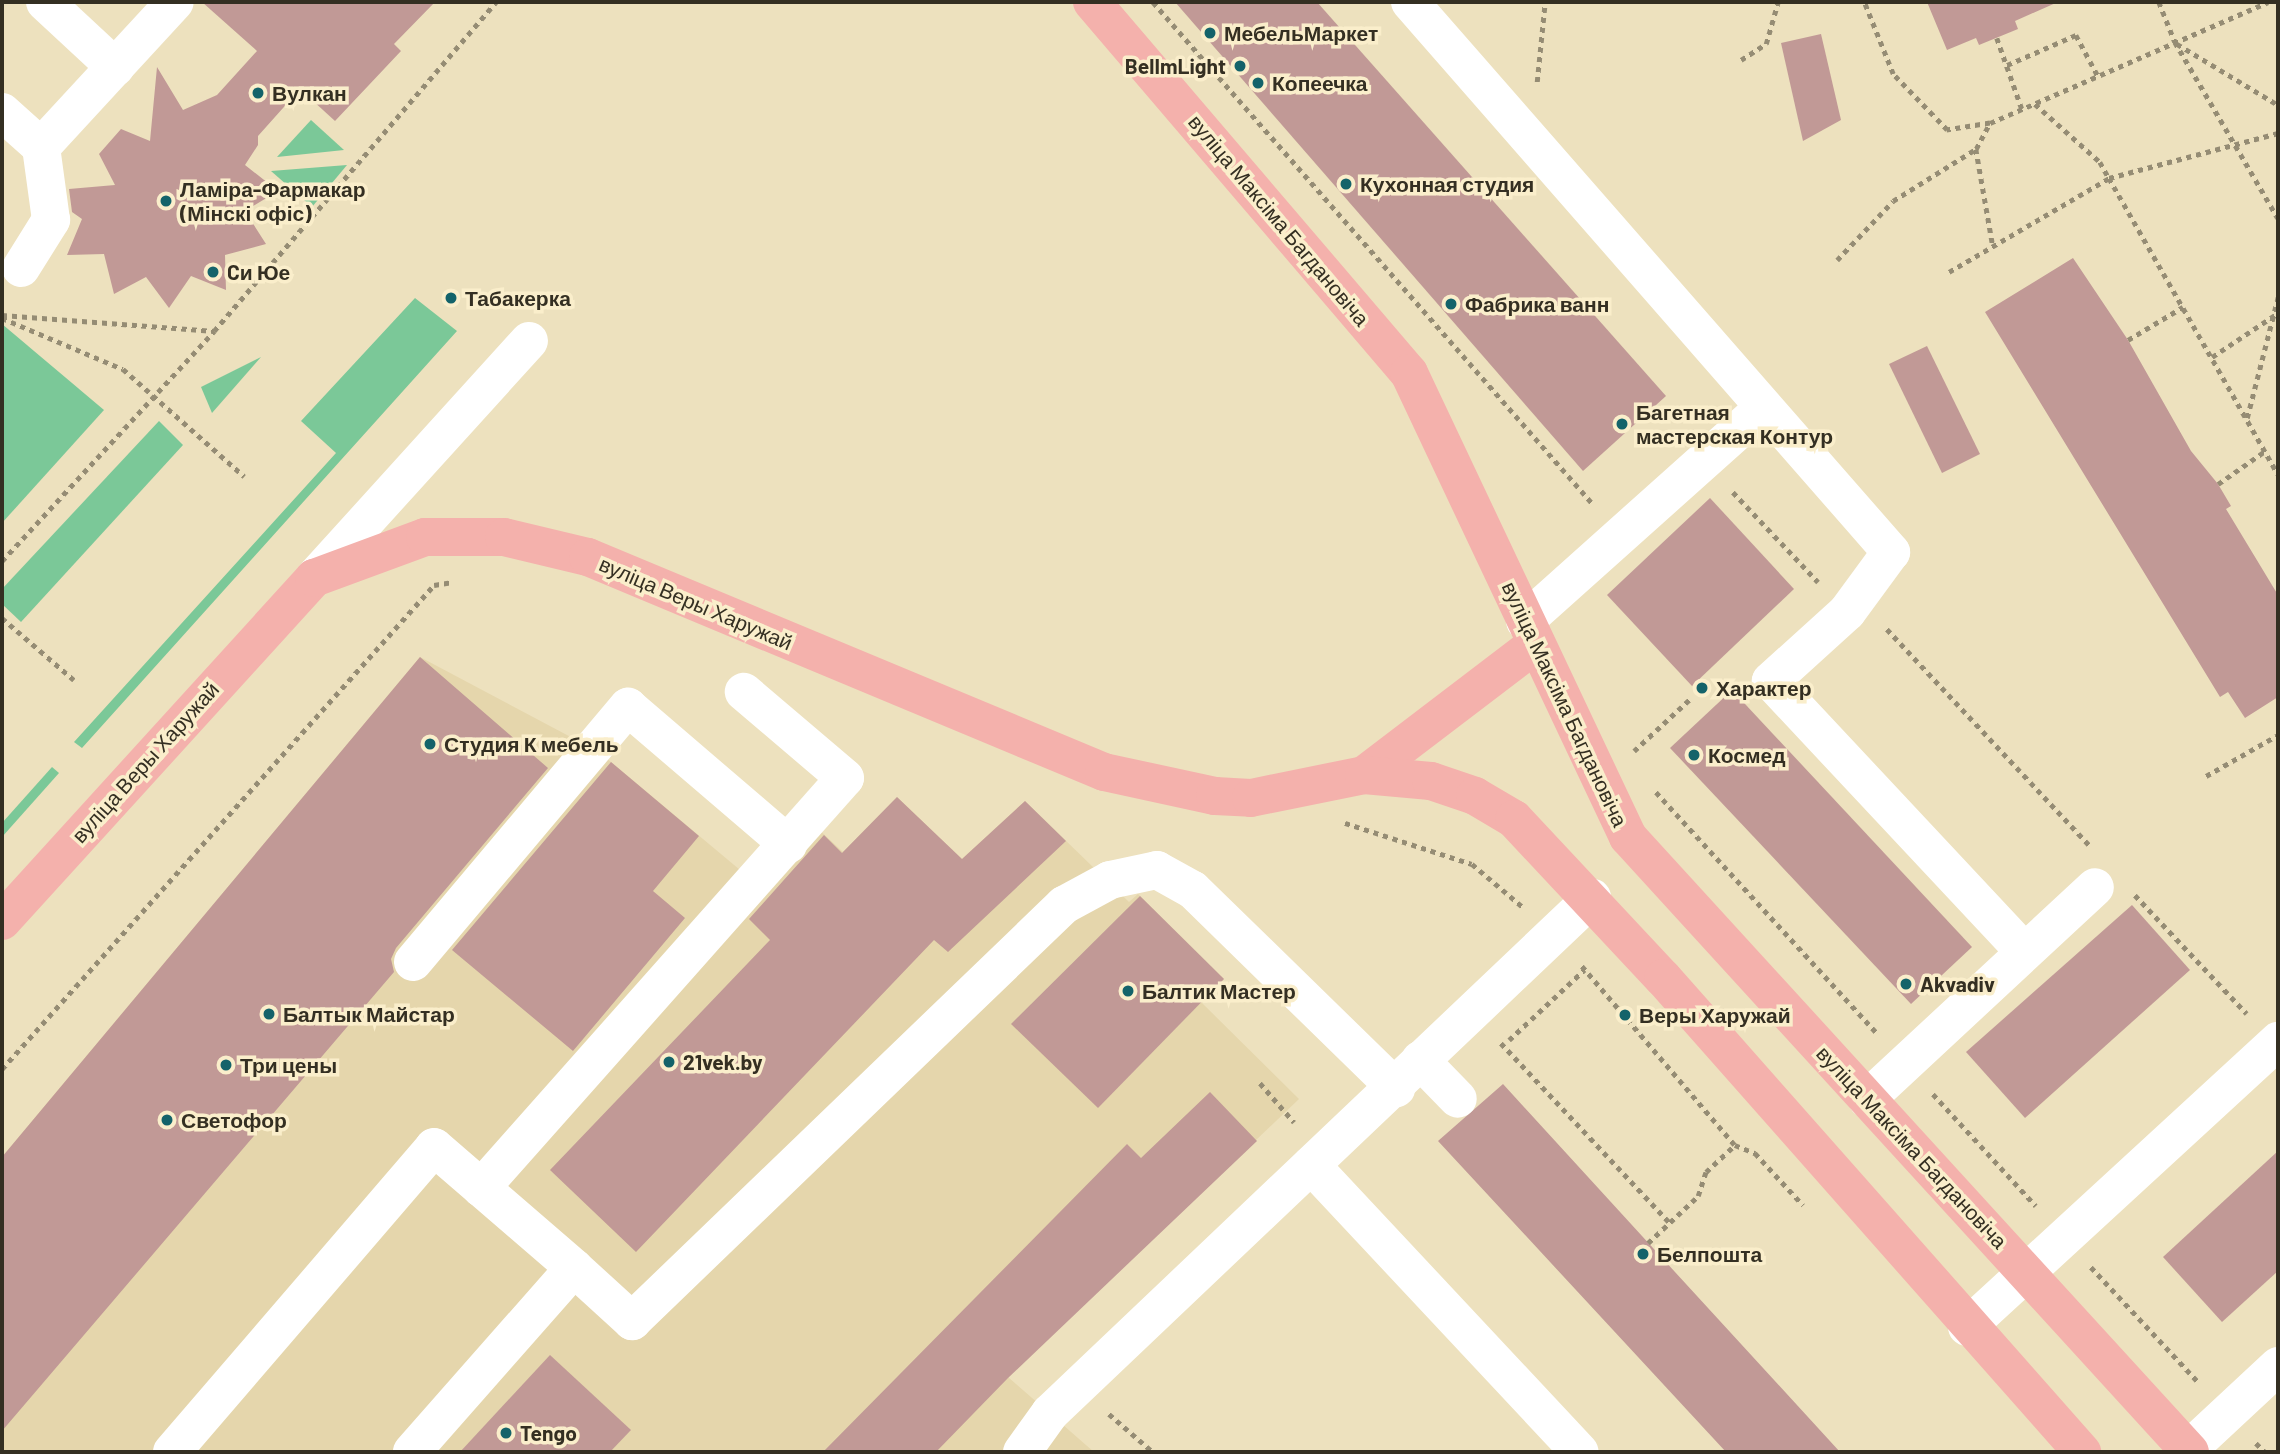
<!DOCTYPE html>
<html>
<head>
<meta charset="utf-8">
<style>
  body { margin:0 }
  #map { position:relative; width:2280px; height:1454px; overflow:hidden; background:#ede1be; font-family:Barlow,sans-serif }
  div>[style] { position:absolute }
  .built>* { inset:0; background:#e5d6ac }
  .green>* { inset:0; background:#7bc898 }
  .building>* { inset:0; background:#c19996 }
  .path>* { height:4.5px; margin-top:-2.25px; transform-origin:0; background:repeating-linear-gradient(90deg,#958c74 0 5px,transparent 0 10px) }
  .minor>* { height:38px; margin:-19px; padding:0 19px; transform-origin:19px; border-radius:19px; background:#fff }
  .major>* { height:38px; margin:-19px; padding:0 19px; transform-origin:19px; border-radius:19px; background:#f4b1ac }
  .dots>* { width:19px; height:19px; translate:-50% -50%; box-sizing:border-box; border:4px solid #faeecb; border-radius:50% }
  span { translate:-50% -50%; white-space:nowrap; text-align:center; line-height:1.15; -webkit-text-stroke:7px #faeecb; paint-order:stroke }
  .poi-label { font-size:21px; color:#342f22; font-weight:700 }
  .left { translate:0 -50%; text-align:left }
  .right { translate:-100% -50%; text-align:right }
  .street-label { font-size:21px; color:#342f22 }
  .frame { position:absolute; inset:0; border:4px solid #342f22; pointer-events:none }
</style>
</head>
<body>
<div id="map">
  <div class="built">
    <div style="clip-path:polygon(420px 657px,599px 752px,758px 885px,815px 826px,843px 852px,897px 797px,962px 859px,1025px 801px,1129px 902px,1138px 894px,1224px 979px,1202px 1003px,1299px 1099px,1008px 1377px,1094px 1452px,2px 1452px,2px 1157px)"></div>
  </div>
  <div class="green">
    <div style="clip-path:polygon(311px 120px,344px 150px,277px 157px)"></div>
    <div style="clip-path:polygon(347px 165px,312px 207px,271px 171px)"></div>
    <div style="clip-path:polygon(415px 298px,457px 331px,82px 748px,74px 742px,336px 453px,301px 421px)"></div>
    <div style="clip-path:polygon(2px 324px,104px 410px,2px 523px)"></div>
    <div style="clip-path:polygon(261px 357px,212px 413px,201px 387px)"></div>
    <div style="clip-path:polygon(159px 421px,183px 445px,21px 622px,2px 604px,2px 589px)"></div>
    <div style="clip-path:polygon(52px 767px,59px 773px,2px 837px,2px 823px)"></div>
  </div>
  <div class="building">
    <div style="clip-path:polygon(202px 2px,435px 2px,394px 44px,401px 51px,335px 121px,300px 89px,258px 136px,258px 145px,245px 165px,278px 191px,245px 211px,266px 244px,225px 255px,226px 290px,191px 276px,169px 308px,146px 277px,114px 294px,104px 254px,67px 255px,82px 219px,72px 212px,69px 189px,115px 185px,99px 154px,121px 129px,150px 141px,157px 67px,183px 110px,217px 95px,257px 51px)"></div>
    <div style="clip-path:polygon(1175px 2px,1317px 2px,1666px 396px,1583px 471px)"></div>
    <div style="clip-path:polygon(1927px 2px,2058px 2px,2015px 21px,2018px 29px,1979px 45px,1976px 38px,1947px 50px)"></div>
    <div style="clip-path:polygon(1821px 34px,1841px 120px,1803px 141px,1781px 43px)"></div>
    <div style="clip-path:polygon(2073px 258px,2128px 340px,2191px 451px,2218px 484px,2231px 506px,2226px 509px,2278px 595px,2278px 697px,2245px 718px,2228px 692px,2220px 697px,1985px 312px)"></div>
    <div style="clip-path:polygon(1927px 346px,1980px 454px,1942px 473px,1889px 364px)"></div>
    <div style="clip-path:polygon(1710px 498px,1794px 589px,1692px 686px,1607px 595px)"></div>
    <div style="clip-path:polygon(420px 657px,548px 768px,396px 948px,391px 959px,394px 972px,2px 1431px,2px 1157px)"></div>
    <div style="clip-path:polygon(1732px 690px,1972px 947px,1911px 1004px,1670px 748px)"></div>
    <div style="clip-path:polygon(611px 762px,699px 836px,653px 891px,685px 918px,573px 1051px,452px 950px)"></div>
    <div style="clip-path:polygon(897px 797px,962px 859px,1025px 801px,1066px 841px,948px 952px,934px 940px,636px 1252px,550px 1170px,770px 940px,749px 919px,824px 835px,842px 853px)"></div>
    <div style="clip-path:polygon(1140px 896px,1224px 979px,1098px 1108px,1011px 1024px)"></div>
    <div style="clip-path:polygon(2132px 905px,2190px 970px,2025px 1118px,1966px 1052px)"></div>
    <div style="clip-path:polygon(1503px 1084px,1642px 1236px,1840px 1452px,1726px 1452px,1438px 1141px)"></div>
    <div style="clip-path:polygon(1210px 1092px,1257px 1141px,1008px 1378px,936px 1452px,823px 1452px,1127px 1144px,1141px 1158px)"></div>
    <div style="clip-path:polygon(2278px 1151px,2278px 1271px,2222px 1322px,2163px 1257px)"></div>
    <div style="clip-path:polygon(550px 1355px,631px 1430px,610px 1452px,460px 1452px)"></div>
  </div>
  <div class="path">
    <div style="left:1153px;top:2px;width:668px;rotate:48.77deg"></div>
    <div style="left:2159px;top:2px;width:43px;rotate:68.2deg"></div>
    <div style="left:2175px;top:42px;width:204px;rotate:59.7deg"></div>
    <div style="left:1997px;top:38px;width:75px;rotate:70.6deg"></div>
    <div style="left:2177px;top:44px;width:118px;rotate:31.1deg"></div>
    <div style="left:1741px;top:60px;width:30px;rotate:-33deg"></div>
    <div style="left:1766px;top:44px;width:44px;rotate:-74.1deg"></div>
    <div style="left:2007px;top:65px;width:75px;rotate:-23.5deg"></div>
    <div style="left:2076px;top:35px;width:47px;rotate:61.8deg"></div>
    <div style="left:1537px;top:82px;width:80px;rotate:-84.3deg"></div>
    <div style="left:2035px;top:104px;width:87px;rotate:41.7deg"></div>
    <div style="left:2100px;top:162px;width:18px;rotate:61deg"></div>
    <div style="left:2109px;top:178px;width:175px;rotate:-14.9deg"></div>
    <div style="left:1990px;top:123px;width:303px;rotate:-23.5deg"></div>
    <div style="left:1976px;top:149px;width:98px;rotate:80.1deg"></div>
    <div style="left:1837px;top:260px;width:81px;rotate:-46.5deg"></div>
    <div style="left:1893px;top:201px;width:98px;rotate:-32.1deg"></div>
    <div style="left:1976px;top:149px;width:30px;rotate:-62deg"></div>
    <div style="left:1990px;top:123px;width:44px;rotate:170.8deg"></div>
    <div style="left:1947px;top:130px;width:78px;rotate:-134deg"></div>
    <div style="left:1893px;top:74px;width:78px;rotate:-111.9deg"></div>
    <div style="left:1949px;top:272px;width:186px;rotate:-30.4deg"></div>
    <div style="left:2109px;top:178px;width:341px;rotate:60.3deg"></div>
    <div style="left:2px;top:315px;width:213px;rotate:4.3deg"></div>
    <div style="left:2px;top:318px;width:131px;rotate:22.9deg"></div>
    <div style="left:123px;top:369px;width:162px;rotate:41.5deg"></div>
    <div style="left:2128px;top:340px;width:64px;rotate:-31deg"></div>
    <div style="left:2212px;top:357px;width:79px;rotate:-33.7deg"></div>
    <div style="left:2247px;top:418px;width:125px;rotate:-75.6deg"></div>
    <div style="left:2218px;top:484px;width:57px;rotate:-35.1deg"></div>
    <div style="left:1733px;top:492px;width:124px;rotate:46.6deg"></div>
    <div style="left:2px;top:561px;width:313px;rotate:-47.3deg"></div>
    <div style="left:214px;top:331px;width:433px;rotate:-49.4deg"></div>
    <div style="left:2px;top:618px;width:95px;rotate:40.7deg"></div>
    <div style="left:1887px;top:629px;width:296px;rotate:46.9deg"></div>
    <div style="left:1634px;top:751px;width:78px;rotate:-42.9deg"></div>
    <div style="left:2206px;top:776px;width:83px;rotate:-29.7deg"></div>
    <div style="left:1656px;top:792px;width:327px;rotate:47.5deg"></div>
    <div style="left:1345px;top:823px;width:133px;rotate:17.9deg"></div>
    <div style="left:1472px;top:864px;width:68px;rotate:40.2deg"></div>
    <div style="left:2135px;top:895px;width:163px;rotate:46.7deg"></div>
    <div style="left:1582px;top:966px;width:235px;rotate:49.5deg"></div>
    <div style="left:1735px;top:1145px;width:22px;rotate:22deg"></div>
    <div style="left:1755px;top:1153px;width:71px;rotate:47.3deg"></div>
    <div style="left:1509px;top:1040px;width:103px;rotate:-43deg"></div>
    <div style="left:1501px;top:1043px;width:247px;rotate:46.8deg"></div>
    <div style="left:2px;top:1069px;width:649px;rotate:-48.25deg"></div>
    <div style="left:434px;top:585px;width:19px;rotate:-9deg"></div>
    <div style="left:1260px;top:1083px;width:52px;rotate:48.9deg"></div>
    <div style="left:1933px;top:1094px;width:152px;rotate:47.4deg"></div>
    <div style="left:1648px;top:1243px;width:69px;rotate:-43.2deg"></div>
    <div style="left:1698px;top:1196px;width:25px;rotate:-72deg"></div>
    <div style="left:1706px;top:1172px;width:40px;rotate:-43deg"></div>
    <div style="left:2091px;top:1267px;width:158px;rotate:47deg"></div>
    <div style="left:1109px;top:1414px;width:58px;rotate:40.8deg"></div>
    <div style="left:2256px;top:1443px;width:13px;rotate:45deg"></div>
  </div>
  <div class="minor">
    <div style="left:45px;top:2px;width:96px;rotate:42.9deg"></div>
    <div style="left:1410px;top:2px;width:731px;rotate:48.83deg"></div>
    <div style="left:1891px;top:552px;width:74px;rotate:126.3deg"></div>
    <div style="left:1847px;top:612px;width:103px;rotate:137.8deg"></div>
    <div style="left:1771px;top:681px;width:371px;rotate:46.9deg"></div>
    <div style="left:2px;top:112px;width:52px;rotate:41.9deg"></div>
    <div style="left:21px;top:268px;width:57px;rotate:-58deg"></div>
    <div style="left:51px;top:220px;width:74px;rotate:-97.8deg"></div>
    <div style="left:41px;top:147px;width:197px;rotate:-47.3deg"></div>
    <div style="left:314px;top:578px;width:320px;rotate:-47.8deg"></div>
    <div style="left:1525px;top:621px;width:319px;rotate:-41.8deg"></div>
    <div style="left:413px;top:962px;width:334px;rotate:-49.9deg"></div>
    <div style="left:628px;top:707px;width:211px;rotate:40.6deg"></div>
    <div style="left:1420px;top:1060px;width:54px;rotate:45.7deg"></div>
    <div style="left:1867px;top:1099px;width:311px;rotate:-42.9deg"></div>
    <div style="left:1311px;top:1165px;width:393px;rotate:46.9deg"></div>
    <div style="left:481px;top:1188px;width:548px;rotate:-48.4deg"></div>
    <div style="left:845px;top:778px;width:133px;rotate:-139.6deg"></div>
    <div style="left:574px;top:1268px;width:79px;rotate:42.4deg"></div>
    <div style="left:632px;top:1321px;width:600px;rotate:-43.92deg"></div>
    <div style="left:1064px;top:905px;width:52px;rotate:-28.5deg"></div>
    <div style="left:1110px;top:880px;width:48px;rotate:-12deg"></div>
    <div style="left:1157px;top:870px;width:41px;rotate:29.1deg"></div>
    <div style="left:1193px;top:890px;width:284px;rotate:44.3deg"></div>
    <div style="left:1967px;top:1327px;width:423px;rotate:-42.6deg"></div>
    <div style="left:2188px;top:1450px;width:123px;rotate:-43deg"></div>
    <div style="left:172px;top:1452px;width:402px;rotate:-49.3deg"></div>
    <div style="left:434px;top:1147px;width:185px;rotate:40.8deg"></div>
    <div style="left:574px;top:1268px;width:245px;rotate:131.4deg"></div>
    <div style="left:1022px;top:1452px;width:48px;rotate:-54.3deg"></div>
    <div style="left:1050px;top:1413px;width:748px;rotate:-43.54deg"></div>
  </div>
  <div class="major">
    <div style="left:1092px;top:2px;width:488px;rotate:49.5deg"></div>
    <div style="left:1409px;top:373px;width:513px;rotate:64.73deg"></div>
    <div style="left:1628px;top:837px;width:833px;rotate:47.58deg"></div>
    <div style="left:1364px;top:775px;width:216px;rotate:-37.3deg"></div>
    <div style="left:2px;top:921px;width:464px;rotate:-47.7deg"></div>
    <div style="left:314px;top:578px;width:118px;rotate:-20.3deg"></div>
    <div style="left:425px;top:537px;width:79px"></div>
    <div style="left:504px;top:537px;width:86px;rotate:13.4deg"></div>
    <div style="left:588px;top:557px;width:559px;rotate:22.62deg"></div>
    <div style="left:1104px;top:772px;width:114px;rotate:12.2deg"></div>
    <div style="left:1215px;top:796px;width:36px;rotate:3deg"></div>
    <div style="left:1251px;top:798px;width:115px;rotate:-11.5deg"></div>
    <div style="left:1364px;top:775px;width:67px;rotate:5.1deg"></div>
    <div style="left:1431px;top:781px;width:46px;rotate:18.8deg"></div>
    <div style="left:1475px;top:796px;width:45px;rotate:30.5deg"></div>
    <div style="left:1514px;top:819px;width:218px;rotate:46.9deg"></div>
    <div style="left:1663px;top:978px;width:633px;rotate:48.52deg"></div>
  </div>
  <div class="dots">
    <div style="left:1210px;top:33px;background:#14636a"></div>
    <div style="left:1240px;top:66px;background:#14636a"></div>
    <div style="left:1258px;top:83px;background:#14636a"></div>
    <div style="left:258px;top:93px;background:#14636a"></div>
    <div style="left:1346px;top:184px;background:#14636a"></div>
    <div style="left:166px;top:201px;background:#14636a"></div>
    <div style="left:213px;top:272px;background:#14636a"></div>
    <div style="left:451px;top:298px;background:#14636a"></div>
    <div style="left:1451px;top:304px;background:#14636a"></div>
    <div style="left:1622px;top:424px;background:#14636a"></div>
    <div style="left:1702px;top:688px;background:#14636a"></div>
    <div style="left:430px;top:744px;background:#14636a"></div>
    <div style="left:1694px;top:755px;background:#14636a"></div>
    <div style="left:1906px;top:984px;background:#14636a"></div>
    <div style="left:1128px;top:991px;background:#14636a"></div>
    <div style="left:269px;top:1014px;background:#14636a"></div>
    <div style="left:1625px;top:1015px;background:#14636a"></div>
    <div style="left:669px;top:1062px;background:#14636a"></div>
    <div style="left:226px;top:1065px;background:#14636a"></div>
    <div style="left:167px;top:1120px;background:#14636a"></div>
    <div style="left:1643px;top:1254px;background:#14636a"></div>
    <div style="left:506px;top:1433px;background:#14636a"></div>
  </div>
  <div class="poi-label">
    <span class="left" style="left:1224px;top:33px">МебельМаркет</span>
    <span class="right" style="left:1226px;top:66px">BelImLight</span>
    <span class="left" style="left:1272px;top:83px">Копеечка</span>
    <span class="left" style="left:272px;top:93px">Вулкан</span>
    <span class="left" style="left:1360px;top:184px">Кухонная студия</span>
    <span class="left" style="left:180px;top:201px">Ламіра-Фармакар<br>(Мінскі офіс)</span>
    <span class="left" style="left:227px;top:272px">Cи Юе</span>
    <span class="left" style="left:465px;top:298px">Табакерка</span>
    <span class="left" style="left:1465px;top:304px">Фабрика ванн</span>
    <span class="left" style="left:1636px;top:424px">Багетная<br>мастерская Контур</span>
    <span class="left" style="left:1716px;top:688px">Характер</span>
    <span class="left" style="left:444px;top:744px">Студия К мебель</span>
    <span class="left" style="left:1708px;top:755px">Космед</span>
    <span class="left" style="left:1920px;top:984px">Akvadiv</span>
    <span class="left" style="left:1142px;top:991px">Балтик Мастер</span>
    <span class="left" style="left:283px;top:1014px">Балтык Майстар</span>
    <span class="left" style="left:1639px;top:1015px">Веры Харужай</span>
    <span class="left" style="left:683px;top:1062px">21vek.by</span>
    <span class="left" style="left:240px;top:1065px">Три цены</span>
    <span class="left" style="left:181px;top:1120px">Светофор</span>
    <span class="left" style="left:1657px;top:1254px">Белпошта</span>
    <span class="left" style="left:520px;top:1433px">Tengo</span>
  </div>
  <div class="street-label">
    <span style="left:1279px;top:220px;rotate:50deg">вуліца Максіма Багдановіча</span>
    <span style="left:696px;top:603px;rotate:23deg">вуліца Веры Харужай</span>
    <span style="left:1565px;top:704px;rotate:65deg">вуліца Максіма Багдановіча</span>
    <span style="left:145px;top:762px;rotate:-48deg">вуліца Веры Харужай</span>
    <span style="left:1912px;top:1147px;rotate:47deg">вуліца Максіма Багдановіча</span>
  </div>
  <div class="frame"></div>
</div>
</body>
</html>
